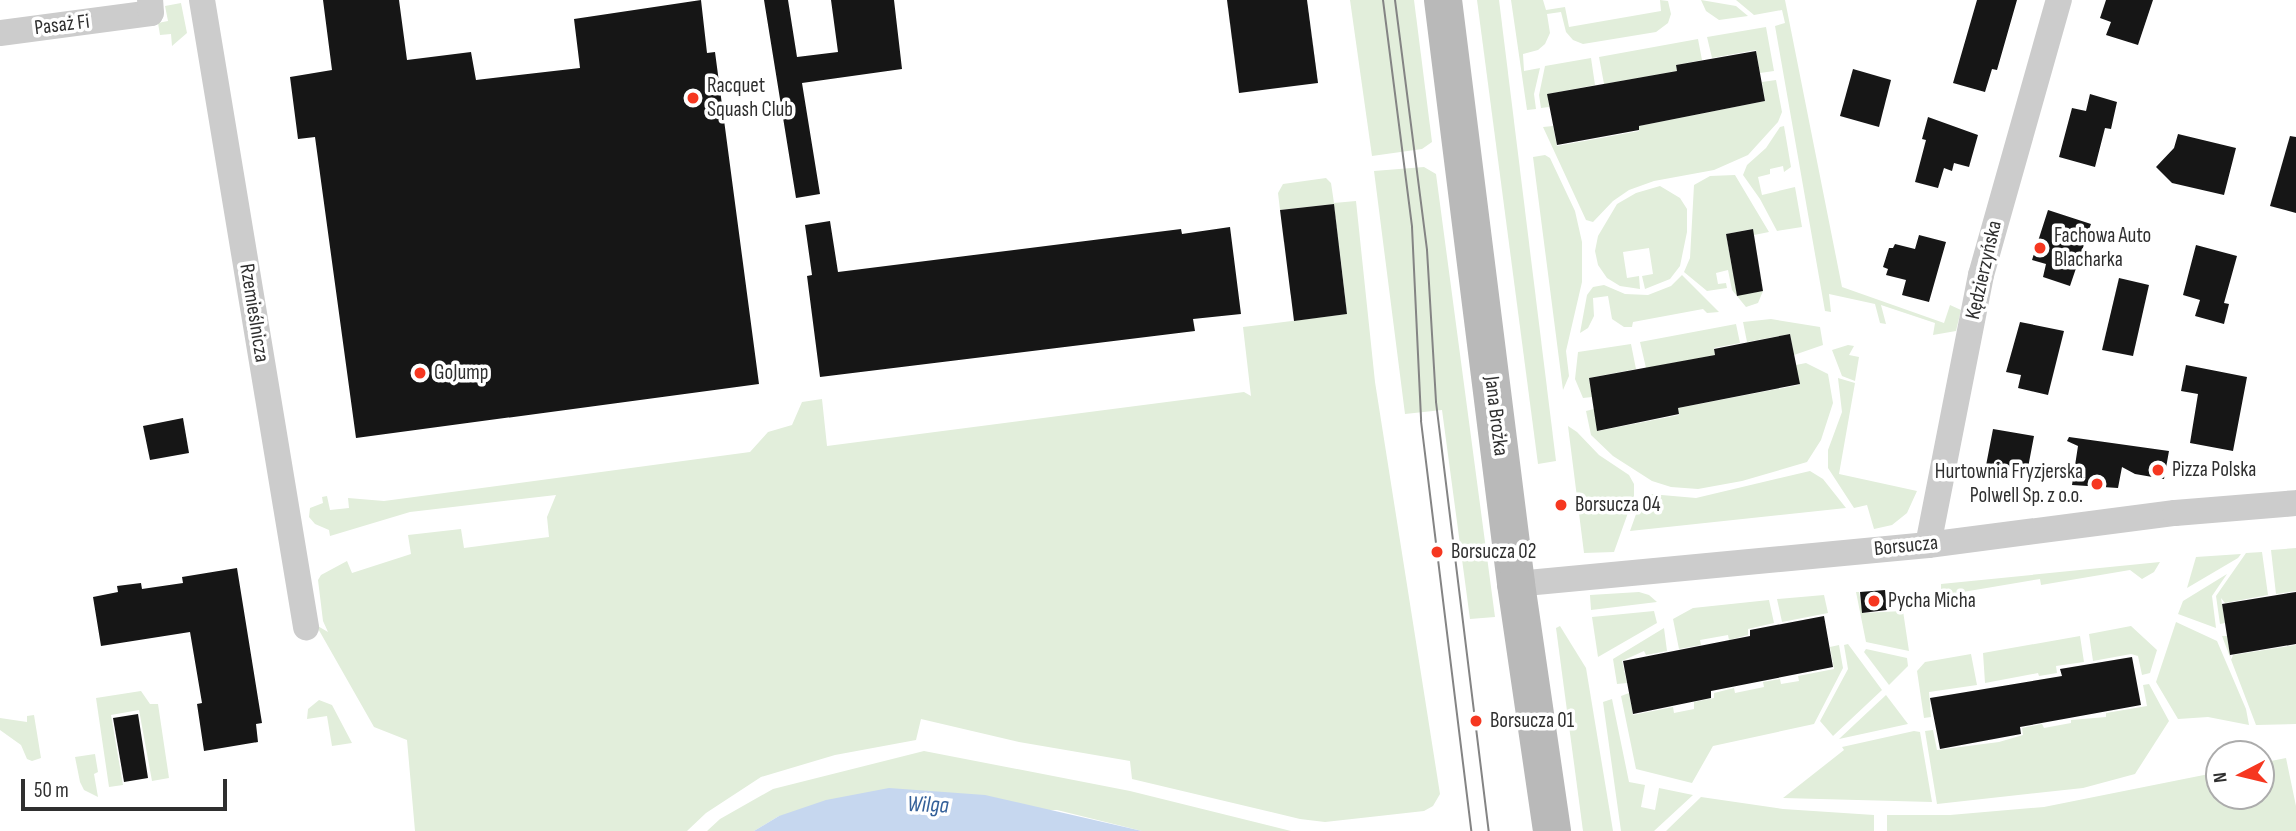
<!DOCTYPE html>
<html>
<head>
<meta charset="utf-8">
<style>
  body { margin:0 }
  #map { position:relative; width:2296px; height:831px; overflow:hidden; background:#fff; font-family:"Sofia Sans Condensed",sans-serif }
  div>[style] { position:absolute }
  .green>* { inset:0; background:#e2eedb }
  .water>* { inset:0; background:#c6d7ef }
  .building>* { inset:0; background:#161616 }
  .street>* { height:26px; margin:-13px; padding:0 13px; transform-origin:13px; border-radius:13px; background:#ccc }
  .secondary>* { height:38px; margin:-19px; padding:0 19px; transform-origin:19px; border-radius:19px; background:#b9b9b9 }
  .tram>* { height:2px; margin:-1px; padding:0 1px; transform-origin:1px; border-radius:1px; background:#848484 }
  .dots>* { width:19px; height:19px; translate:-50% -50%; box-sizing:border-box; border:4px solid #fff; border-radius:50% }
  span { translate:-50% -50%; white-space:nowrap; text-align:center; line-height:1.15; -webkit-text-stroke:7px #fff; paint-order:stroke }
  .street-label { font-size:21px; color:#2f2f2f }
  .poi-label { font-size:21px; color:#2f2f2f }
  .left { translate:0 -50%; text-align:left }
  .right { translate:-100% -50%; text-align:right }
  .water-label { font-size:23px; color:#346099; font-style:italic }
  .north { position:absolute; left:2205px; top:740px; width:70px; height:70px; box-sizing:border-box; background:#fff; border:2px solid #acacac; border-radius:50%; rotate:263deg; font-size:19px; font-weight:700; line-height:28px; text-align:center; color:#2f2f2f }
  .north::after { content:''; display:block; margin:auto; width:24px; height:32px; background:#f63720; clip-path:polygon(50% 0,100% 100%,50% 72%,0 100%) }
  .scale { position:absolute; left:21px; top:779px; width:206px; height:32px; box-sizing:border-box; border:4px solid #2f2f2f; border-top:0; padding-left:9px; font-size:21px; line-height:24px; white-space:nowrap; color:#2f2f2f; -webkit-text-stroke:5px #fff; paint-order:stroke }
</style>
</head>
<body>
<div id="map">
  <div class="green">
    <div style="clip-path:polygon(1350px 0,1414px 0,1432px 142px,1422px 149px,1372px 156px)"></div>
    <div style="clip-path:polygon(1477px 0,1499px 0,1556px 461px,1538px 464px)"></div>
    <div style="clip-path:polygon(1511px 0,1543px 0,1546px 10px,1565px 7px,1569px 27px,1661px 11px,1660px 0,1668px 1px,1671px 14px,1668px 23px,1656px 32px,1583px 44px,1573px 40px,1566px 32px,1561px 12px,1547px 14px,1550px 33px,1545px 44px,1538px 50px,1523px 54px,1524px 71px,1540px 68px,1534px 94px,1536px 109px,1527px 110px)"></div>
    <div style="clip-path:polygon(1701px 0,1736px 6px,1748px 16px,1719px 20px,1706px 11px)"></div>
    <div style="clip-path:polygon(1736px 0,1785px 0,1842px 287px,1944px 323px,1950px 305px,1961px 310px,1956px 331px,1933px 335px,1935px 323px,1881px 305px,1886px 324px,1880px 323px,1875px 304px,1829px 294px,1831px 312px,1825px 311px,1775px 26px,1785px 23px,1782px 10px,1754px 15px)"></div>
    <div style="clip-path:polygon(181px 3px,187px 33px,172px 46px,171px 34px,160px 35px,158px 23px,168px 21px,165px 6px)"></div>
    <div style="clip-path:polygon(1766px 27px,1774px 71px,1760px 73px,1756px 50px,1712px 58px,1707px 37px)"></div>
    <div style="clip-path:polygon(1698px 39px,1702px 60px,1676px 65px,1677px 71px,1604px 84px,1599px 57px)"></div>
    <div style="clip-path:polygon(1591px 58px,1595px 85px,1548px 94px,1549px 107px,1541px 108px,1539px 95px,1545px 66px)"></div>
    <div style="clip-path:polygon(1776px 80px,1782px 112px,1778px 122px,1748px 155px,1714px 170px,1654px 181px,1629px 190px,1613px 201px,1593px 222px,1586px 220px,1543px 127px,1553px 126px,1557px 146px,1639px 131px,1639px 126px,1765px 101px,1762px 82px)"></div>
    <div style="clip-path:polygon(1784px 126px,1791px 167px,1784px 172px,1783px 166px,1770px 169px,1770px 174px,1758px 177px,1762px 195px,1795px 187px,1802px 227px,1777px 231px,1760px 199px,1743px 175px,1747px 165px,1766px 148px,1780px 127px)"></div>
    <div style="clip-path:polygon(1545px 155px,1550px 158px,1575px 211px,1582px 242px,1582px 282px,1566px 351px,1569px 376px,1563px 390px,1533px 157px)"></div>
    <div style="clip-path:polygon(1424px 167px,1436px 174px,1495px 617px,1470px 619px,1442px 410px,1405px 414px,1374px 171px)"></div>
    <div style="clip-path:polygon(1735px 175px,1769px 232px,1754px 235px,1752px 229px,1726px 234px,1737px 295px,1763px 291px,1758px 303px,1746px 307px,1732px 290px,1728px 270px,1716px 273px,1718px 284px,1726px 283px,1727px 288px,1707px 291px,1684px 272px,1690px 258px,1694px 185px,1710px 176px)"></div>
    <div style="clip-path:polygon(1326px 178px,1331px 183px,1334px 203px,1356px 201px,1375px 382px,1440px 794px,1433px 806px,1424px 811px,1325px 822px,1300px 819px,1132px 779px,1130px 761px,1019px 742px,921px 719px,916px 740px,835px 755px,761px 777px,706px 813px,687px 831px,415px 831px,407px 740px,374px 727px,316px 625px,328px 632px,323px 621px,318px 580px,321px 575px,347px 561px,352px 573px,411px 554px,408px 535px,461px 529px,464px 548px,549px 537px,547px 517px,556px 495px,410px 512px,330px 536px,329px 530px,315px 524px,309px 517px,310px 508px,323px 503px,322px 497px,327px 496px,330px 510px,349px 508px,348px 498px,384px 501px,750px 452px,768px 432px,792px 425px,802px 402px,822px 399px,827px 446px,1244px 392px,1251px 396px,1243px 327px,1347px 314px,1334px 204px,1280px 210px,1278px 193px,1283px 184px)"></div>
    <div style="clip-path:polygon(1660px 186px,1680px 198px,1687px 209px,1687px 232px,1680px 266px,1670px 279px,1645px 289px,1642px 276px,1653px 274px,1649px 248px,1623px 252px,1627px 278px,1639px 276px,1640px 289px,1620px 286px,1607px 278px,1598px 265px,1595px 251px,1598px 236px,1617px 204px,1636px 193px)"></div>
    <div style="clip-path:polygon(1682px 275px,1719px 312px,1707px 313px,1703px 309px,1633px 322px,1632px 327px,1624px 327px,1612px 319px,1608px 296px,1593px 298px,1594px 316px,1588px 328px,1580px 333px,1587px 295px,1593px 287px,1604px 285px,1625px 294px,1648px 295px,1671px 286px)"></div>
    <div style="clip-path:polygon(1771px 319px,1820px 327px,1823px 345px,1794px 355px,1790px 334px,1747px 342px,1743px 322px)"></div>
    <div style="clip-path:polygon(1736px 324px,1740px 343px,1714px 348px,1715px 355px,1646px 368px,1640px 342px)"></div>
    <div style="clip-path:polygon(1631px 344px,1636px 369px,1589px 378px,1592px 397px,1583px 398px,1575px 379px,1578px 352px)"></div>
    <div style="clip-path:polygon(1848px 345px,1854px 346px,1849px 355px,1859px 357px,1855px 381px,1842px 376px,1832px 350px)"></div>
    <div style="clip-path:polygon(1806px 363px,1828px 374px,1833px 403px,1821px 440px,1807px 462px,1742px 481px,1698px 489px,1671px 487px,1652px 481px,1613px 456px,1591px 435px,1586px 411px,1594px 409px,1598px 431px,1679px 415px,1678px 408px,1799px 385px,1796px 365px)"></div>
    <div style="clip-path:polygon(1838px 378px,1855px 383px,1839px 474px,1917px 491px,1907px 513px,1892px 525px,1874px 529px,1867px 505px,1854px 508px,1828px 468px,1828px 450px,1842px 412px)"></div>
    <div style="clip-path:polygon(1568px 426px,1577px 432px,1599px 455px,1629px 475px,1634px 484px,1634px 496px,1614px 552px,1584px 553px)"></div>
    <div style="clip-path:polygon(1810px 471px,1823px 479px,1846px 508px,1630px 531px,1640px 503px,1650px 494px,1696px 498px)"></div>
    <div style="clip-path:polygon(2296px 548px,2296px 591px,2276px 594px,2271px 550px)"></div>
    <div style="clip-path:polygon(2262px 552px,2268px 595px,2225px 603px,2221px 598px,2225px 623px,2220px 624px,2216px 596px,2246px 553px)"></div>
    <div style="clip-path:polygon(2241px 554px,2238px 558px,2187px 588px,2196px 557px)"></div>
    <div style="clip-path:polygon(2160px 562px,2154px 572px,2142px 579px,2130px 570px,2041px 585px,2040px 579px,1957px 593px,1957px 596px,1944px 598px,1941px 589px,1941px 584px)"></div>
    <div style="clip-path:polygon(2227px 574px,2212px 596px,2216px 628px,2178px 614px,2183px 601px)"></div>
    <div style="clip-path:polygon(1639px 592px,1649px 595px,1657px 602px,1591px 610px,1590px 595px)"></div>
    <div style="clip-path:polygon(1856px 592px,1859px 592px,1863px 613px,1903px 611px,1909px 651px,1866px 642px)"></div>
    <div style="clip-path:polygon(1824px 595px,1828px 613px,1782px 622px,1777px 599px)"></div>
    <div style="clip-path:polygon(1769px 600px,1774px 623px,1748px 629px,1748px 635px,1729px 640px,1728px 635px,1700px 640px,1701px 645px,1679px 649px,1673px 619px,1693px 608px)"></div>
    <div style="clip-path:polygon(1654px 611px,1657px 623px,1598px 657px,1592px 617px)"></div>
    <div style="clip-path:polygon(2176px 622px,2217px 641px,2246px 709px,2249px 725px,2208px 717px,2178px 719px,2156px 682px)"></div>
    <div style="clip-path:polygon(1560px 626px,1586px 668px,1613px 831px,1583px 831px,1556px 628px)"></div>
    <div style="clip-path:polygon(2131px 626px,2157px 650px,2150px 673px,2142px 675px,2138px 656px,2131px 654px,2093px 661px,2089px 634px)"></div>
    <div style="clip-path:polygon(1664px 628px,1667px 651px,1646px 655px,1644px 651px,1622px 661px,1627px 683px,1617px 684px,1613px 659px)"></div>
    <div style="clip-path:polygon(2080px 636px,2084px 662px,2056px 666px,2057px 673px,2039px 676px,2038px 673px,1985px 683px,1983px 653px)"></div>
    <div style="clip-path:polygon(2222px 636px,2227px 636px,2231px 660px,2233px 655px,2296px 645px,2296px 724px,2256px 725px)"></div>
    <div style="clip-path:polygon(1848px 644px,1882px 690px,1833px 736px,1820px 721px,1848px 669px,1844px 645px)"></div>
    <div style="clip-path:polygon(1839px 645px,1843px 668px,1814px 724px,1713px 746px,1692px 783px,1636px 769px,1621px 696px,1629px 693px,1633px 715px,1673px 707px,1674px 713px,1694px 709px,1694px 702px,1714px 698px,1714px 693px,1734px 688px,1735px 693px,1764px 687px,1763px 682px,1780px 679px,1781px 684px,1799px 681px,1798px 676px,1834px 669px,1830px 647px)"></div>
    <div style="clip-path:polygon(1866px 649px,1907px 658px,1908px 666px,1889px 685px,1864px 652px)"></div>
    <div style="clip-path:polygon(1971px 654px,1977px 685px,1929px 692px,1931px 717px,1924px 718px,1917px 671px,1925px 662px)"></div>
    <div style="clip-path:polygon(2149px 684px,2169px 721px,2135px 774px,2083px 788px,1937px 804px,1925px 731px,1933px 730px,1937px 750px,1999px 742px,2023px 735px,2022px 728px,2042px 724px,2044px 728px,2071px 723px,2071px 720px,2106px 717px,2106px 713px,2147px 706px,2143px 685px)"></div>
    <div style="clip-path:polygon(141px 691px,150px 704px,158px 704px,169px 778px,152px 781px,139px 710px,111px 715px,123px 785px,109px 787px,96px 698px)"></div>
    <div style="clip-path:polygon(1886px 695px,1908px 724px,1839px 739px)"></div>
    <div style="clip-path:polygon(1612px 699px,1629px 782px,1645px 785px,1641px 807px,1655px 810px,1659px 788px,1693px 795px,1654px 831px,1621px 831px,1603px 702px)"></div>
    <div style="clip-path:polygon(319px 700px,332px 705px,352px 743px,332px 746px,327px 716px,307px 719px,308px 709px)"></div>
    <div style="clip-path:polygon(34px 715px,41px 758px,32px 761px,27px 759px,21px 745px,0 730px,0 718px,27px 722px,27px 716px)"></div>
    <div style="clip-path:polygon(1914px 731px,1920px 732px,1932px 802px,1783px 798px,1844px 750px,1842px 747px)"></div>
    <div style="clip-path:polygon(924px 751px,1130px 791px,1291px 831px,1142px 831px,1057px 810px,779px 816px,754px 831px,707px 831px,720px 819px,773px 789px)"></div>
    <div style="clip-path:polygon(95px 754px,98px 772px,94px 774px,98px 797px,84px 790px,80px 782px,75px 757px)"></div>
    <div style="clip-path:polygon(2286px 758px,2296px 806px,2296px 831px,1887px 831px,1887px 815px,1950px 815px,2044px 807px,2219px 772px,2219px 796px,2261px 796px,2261px 763px)"></div>
    <div style="clip-path:polygon(1701px 797px,1783px 809px,1874px 815px,1874px 831px,1666px 831px)"></div>
  </div>
  <div class="water">
    <div style="clip-path:polygon(889px 788px,985px 795px,1142px 831px,754px 831px,779px 816px,826px 800px)"></div>
  </div>
  <div class="building">
    <div style="clip-path:polygon(323px 0,399px 0,407px 60px,471px 52px,476px 80px,580px 68px,574px 19px,701px 0,707px 53px,715px 52px,759px 384px,356px 438px,315px 137px,298px 139px,290px 77px,332px 70px)"></div>
    <div style="clip-path:polygon(764px 0,788px 0,797px 57px,838px 52px,831px 0,894px 0,902px 69px,802px 83px,820px 194px,796px 198px)"></div>
    <div style="clip-path:polygon(1227px 0,1307px 0,1318px 83px,1239px 93px)"></div>
    <div style="clip-path:polygon(1977px 0,2017px 0,1997px 70px,1992px 69px,1985px 92px,1953px 83px)"></div>
    <div style="clip-path:polygon(2106px 0,2153px 0,2138px 45px,2106px 35px,2111px 22px,2100px 18px)"></div>
    <div style="clip-path:polygon(1756px 51px,1765px 101px,1639px 126px,1639px 130px,1557px 145px,1547px 94px,1677px 71px,1676px 65px)"></div>
    <div style="clip-path:polygon(1853px 69px,1891px 80px,1879px 127px,1840px 116px)"></div>
    <div style="clip-path:polygon(2090px 94px,2117px 102px,2111px 129px,2105px 128px,2095px 167px,2059px 157px,2072px 108px,2086px 111px)"></div>
    <div style="clip-path:polygon(1928px 117px,1978px 135px,1969px 167px,1954px 163px,1952px 171px,1944px 168px,1938px 188px,1915px 182px,1926px 140px,1922px 139px)"></div>
    <div style="clip-path:polygon(2178px 134px,2236px 148px,2224px 195px,2172px 183px,2156px 167px,2174px 148px)"></div>
    <div style="clip-path:polygon(2290px 136px,2296px 137px,2296px 213px,2270px 206px)"></div>
    <div style="clip-path:polygon(1334px 204px,1347px 314px,1294px 321px,1280px 210px)"></div>
    <div style="clip-path:polygon(2048px 210px,2091px 224px,2070px 286px,2043px 277px,2046px 264px,2032px 260px)"></div>
    <div style="clip-path:polygon(830px 221px,838px 272px,1181px 229px,1182px 234px,1230px 227px,1241px 314px,1193px 319px,1195px 331px,820px 377px,807px 276px,812px 275px,805px 225px)"></div>
    <div style="clip-path:polygon(1753px 229px,1763px 291px,1737px 296px,1726px 234px)"></div>
    <div style="clip-path:polygon(1919px 235px,1946px 242px,1929px 302px,1902px 295px,1906px 280px,1886px 275px,1888px 269px,1883px 267px,1889px 248px,1893px 248px,1895px 244px,1915px 249px)"></div>
    <div style="clip-path:polygon(2196px 245px,2237px 256px,2224px 303px,2229px 304px,2224px 324px,2195px 316px,2200px 300px,2183px 295px)"></div>
    <div style="clip-path:polygon(2119px 278px,2149px 285px,2133px 356px,2102px 350px)"></div>
    <div style="clip-path:polygon(2020px 322px,2064px 331px,2048px 395px,2018px 388px,2021px 375px,2006px 372px)"></div>
    <div style="clip-path:polygon(1790px 334px,1800px 384px,1678px 408px,1679px 414px,1597px 431px,1589px 378px,1715px 355px,1714px 349px)"></div>
    <div style="clip-path:polygon(2186px 365px,2247px 377px,2233px 451px,2190px 443px,2198px 394px,2181px 391px)"></div>
    <div style="clip-path:polygon(183px 418px,189px 453px,150px 460px,143px 426px)"></div>
    <div style="clip-path:polygon(1993px 429px,2034px 436px,2027px 473px,2007px 470px,2005px 480px,1984px 476px)"></div>
    <div style="clip-path:polygon(2069px 437px,2169px 451px,2164px 479px,2135px 474px,2122px 467px,2118px 488px,2072px 485px,2078px 446px,2067px 441px)"></div>
    <div style="clip-path:polygon(237px 568px,262px 723px,256px 724px,258px 742px,204px 751px,197px 704px,202px 703px,190px 632px,101px 646px,93px 597px,118px 592px,117px 586px,141px 583px,142px 589px,183px 583px,182px 577px)"></div>
    <div style="clip-path:polygon(1885px 590px,1887px 610px,1862px 613px,1860px 592px)"></div>
    <div style="clip-path:polygon(2296px 592px,2296px 644px,2230px 655px,2222px 604px)"></div>
    <div style="clip-path:polygon(1824px 616px,1833px 667px,1711px 691px,1711px 698px,1633px 714px,1623px 661px,1750px 636px,1750px 630px)"></div>
    <div style="clip-path:polygon(2132px 657px,2141px 705px,2020px 727px,2021px 734px,1940px 749px,1930px 698px,2062px 676px,2060px 669px)"></div>
    <div style="clip-path:polygon(138px 714px,148px 778px,124px 782px,113px 718px)"></div>
  </div>
  <div class="street">
    <div style="left:202px;top:0;width:636px;rotate:80.58deg"></div>
    <div style="left:0;top:33px;width:152px;rotate:-7.5deg"></div>
    <div style="left:151px;top:13px;width:13px;rotate:-94deg"></div>
    <div style="left:1928px;top:545px;width:275px;rotate:-78.9deg"></div>
    <div style="left:1981px;top:275px;width:286px;rotate:-74.2deg"></div>
    <div style="left:1516px;top:584px;width:414px;rotate:-5.4deg"></div>
    <div style="left:1928px;top:545px;width:249px;rotate:-7.4deg"></div>
    <div style="left:2175px;top:513px;width:121px;rotate:-4.7deg"></div>
  </div>
  <div class="secondary">
    <div style="left:1443px;top:0;width:589px;rotate:82.87deg"></div>
    <div style="left:1516px;top:584px;width:250px;rotate:81.7deg"></div>
  </div>
  <div class="tram">
    <div style="left:1383px;top:0;width:229px;rotate:82.7deg"></div>
    <div style="left:1412px;top:227px;width:194px;rotate:87.3deg"></div>
    <div style="left:1421px;top:421px;width:413px;rotate:83deg"></div>
    <div style="left:1395px;top:0;width:252px;rotate:82.7deg"></div>
    <div style="left:1427px;top:250px;width:152px;rotate:86.6deg"></div>
    <div style="left:1436px;top:402px;width:432px;rotate:83deg"></div>
  </div>
  <div class="dots">
    <div style="left:693px;top:98px;background:#f63720"></div>
    <div style="left:2040px;top:248px;background:#f63720"></div>
    <div style="left:420px;top:373px;background:#f63720"></div>
    <div style="left:2158px;top:470px;background:#f63720"></div>
    <div style="left:2097px;top:484px;background:#f63720"></div>
    <div style="left:1561px;top:505px;background:#f63720"></div>
    <div style="left:1437px;top:552px;background:#f63720"></div>
    <div style="left:1874px;top:601px;background:#f63720"></div>
    <div style="left:1476px;top:721px;background:#f63720"></div>
  </div>
  <div class="street-label">
    <span style="left:62px;top:25px;rotate:-7deg">Pasaż Fi</span>
    <span style="left:1984px;top:270px;rotate:-77deg">Kędzierzyńska</span>
    <span style="left:254px;top:313px;rotate:81deg">Rzemieślnicza</span>
    <span style="left:1496px;top:416px;rotate:83deg">Jana Brożka</span>
    <span style="left:1906px;top:546px;rotate:-6deg">Borsucza</span>
  </div>
  <div class="poi-label">
    <span class="left" style="left:707px;top:98px">Racquet<br>Squash Club</span>
    <span class="left" style="left:2054px;top:248px">Fachowa Auto<br>Blacharka</span>
    <span class="left" style="left:434px;top:373px">GoJump</span>
    <span class="left" style="left:2172px;top:470px">Pizza Polska</span>
    <span class="right" style="left:2083px;top:484px">Hurtownia Fryzjerska<br>Polwell Sp. z o.o.</span>
    <span class="left" style="left:1575px;top:505px">Borsucza 04</span>
    <span class="left" style="left:1451px;top:552px">Borsucza 02</span>
    <span class="left" style="left:1888px;top:601px">Pycha Micha</span>
    <span class="left" style="left:1490px;top:721px">Borsucza 01</span>
  </div>
  <div class="water-label">
    <span style="left:928px;top:805px;rotate:2deg">Wilga</span>
  </div>
  <div class="north">N</div>
  <div class="scale">50 m</div>
</div>
</body>
</html>
